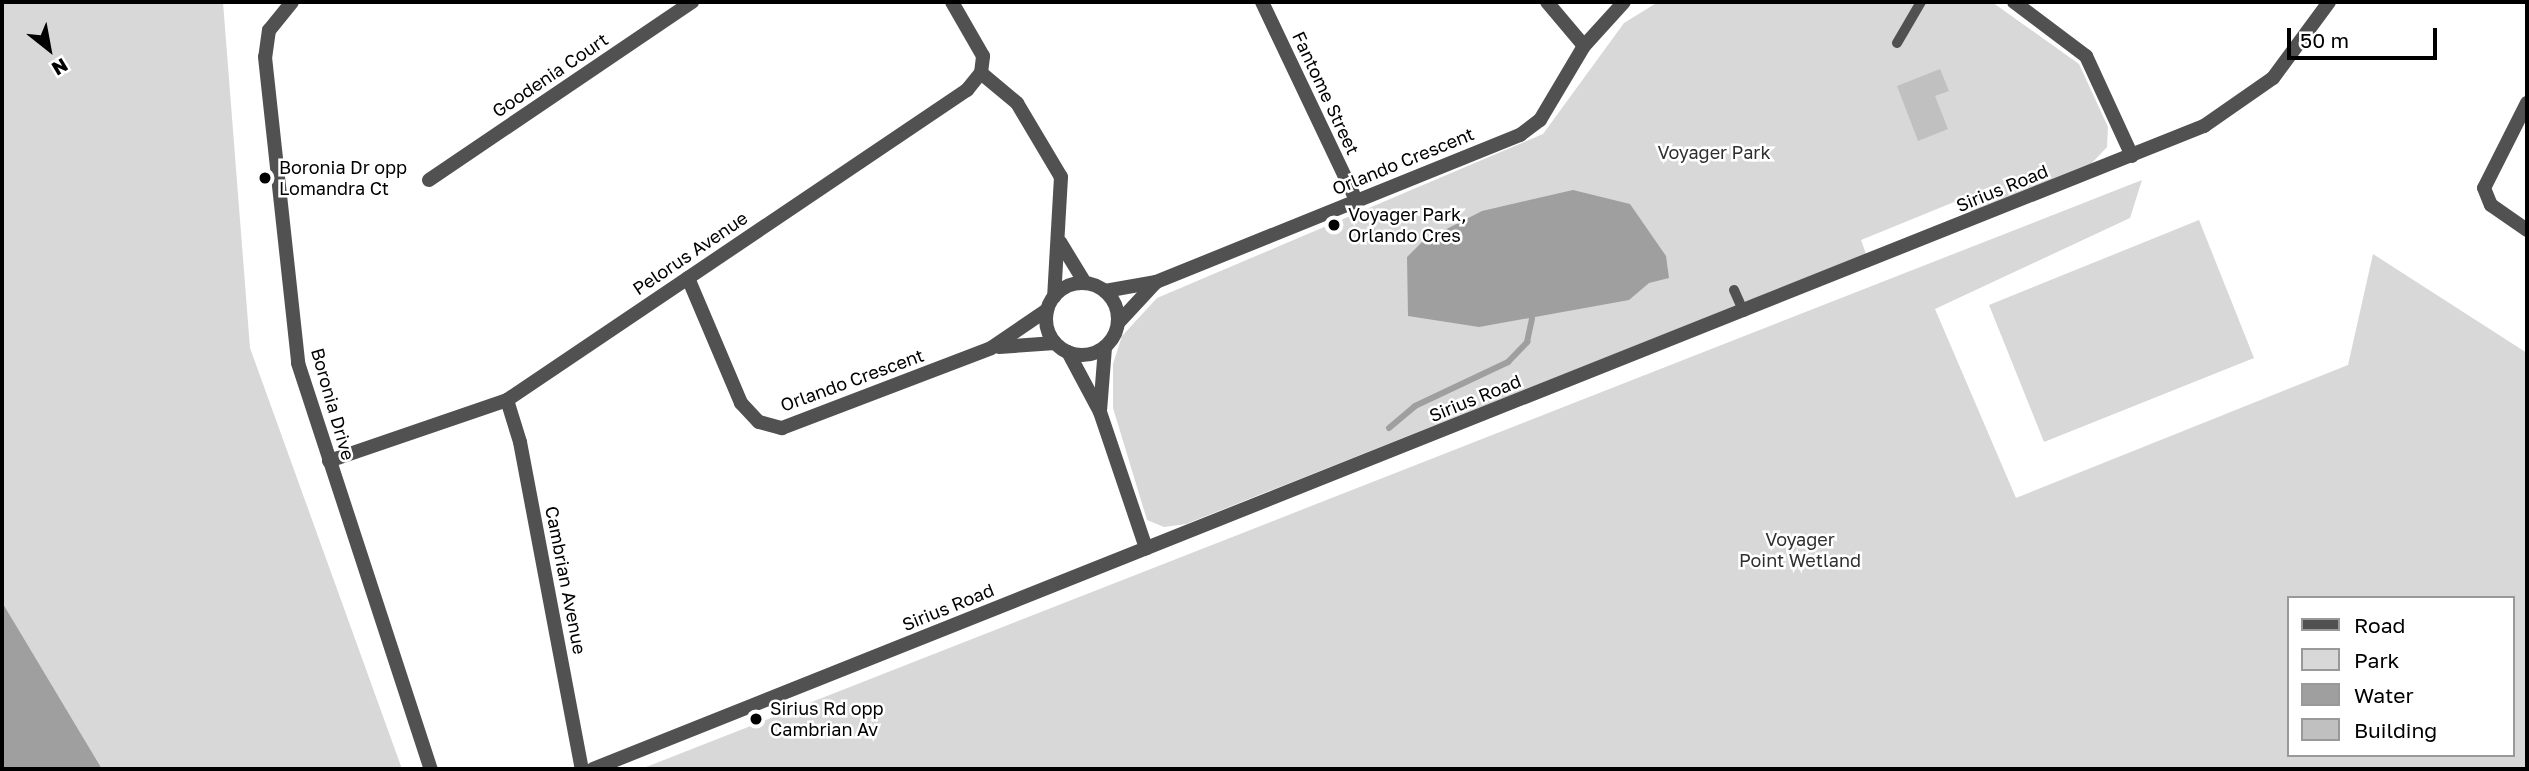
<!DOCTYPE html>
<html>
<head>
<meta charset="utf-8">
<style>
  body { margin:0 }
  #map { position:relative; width:2529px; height:771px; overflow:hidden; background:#fff; font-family:"Golos Text",sans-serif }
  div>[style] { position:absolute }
  .green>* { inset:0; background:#d8d8d8 }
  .water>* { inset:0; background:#9f9f9f }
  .stream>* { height:6px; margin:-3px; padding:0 3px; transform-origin:3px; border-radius:3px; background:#9f9f9f }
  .building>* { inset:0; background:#c0c0c0 }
  .service>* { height:10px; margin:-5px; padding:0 5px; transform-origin:5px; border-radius:5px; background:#515151 }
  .minor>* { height:14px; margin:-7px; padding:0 7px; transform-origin:7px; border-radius:7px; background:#515151 }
  .minor>.ring { margin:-7px; padding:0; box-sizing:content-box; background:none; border:14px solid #515151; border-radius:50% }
  .dots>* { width:19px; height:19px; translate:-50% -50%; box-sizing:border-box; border:4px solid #fff; border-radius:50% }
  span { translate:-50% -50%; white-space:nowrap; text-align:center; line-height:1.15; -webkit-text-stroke:5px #fff; paint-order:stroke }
  .street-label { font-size:18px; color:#000 }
  .park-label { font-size:18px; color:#2f2f2f }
  .poi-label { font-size:18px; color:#000 }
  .left { translate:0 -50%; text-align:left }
  .frame { position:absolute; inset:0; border:4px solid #000; pointer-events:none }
  .legend { position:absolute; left:2287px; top:596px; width:228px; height:161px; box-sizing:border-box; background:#fff; border:2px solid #999; margin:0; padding:9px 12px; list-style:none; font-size:21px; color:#000 }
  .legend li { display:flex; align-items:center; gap:14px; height:35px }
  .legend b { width:35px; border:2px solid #999 }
  .north { position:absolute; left:14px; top:14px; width:70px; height:70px; -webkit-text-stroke:5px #fff; paint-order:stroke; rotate:149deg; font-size:19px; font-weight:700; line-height:28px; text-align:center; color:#000 }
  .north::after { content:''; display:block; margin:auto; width:24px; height:32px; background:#000; clip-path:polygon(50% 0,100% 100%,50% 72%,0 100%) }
  .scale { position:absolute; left:2287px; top:28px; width:150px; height:32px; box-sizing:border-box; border:4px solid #000; border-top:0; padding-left:9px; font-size:21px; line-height:24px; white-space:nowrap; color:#000; -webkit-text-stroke:5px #fff; paint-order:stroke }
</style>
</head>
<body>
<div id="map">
  <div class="green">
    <div style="clip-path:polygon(2px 2px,223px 2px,250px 348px,402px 769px,102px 769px,2px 602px)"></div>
    <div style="clip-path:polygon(1658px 2px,1992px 2px,2079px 64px,2108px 127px,2107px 147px,2090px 165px,1971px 213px,1964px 198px,1861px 240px,1866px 254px,1186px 524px,1164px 527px,1147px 520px,1113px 408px,1113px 364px,1122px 336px,1157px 298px,1543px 134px,1624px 23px)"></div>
    <div style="clip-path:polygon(evenodd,2142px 180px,2130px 218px,1935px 309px,2016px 498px,2348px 365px,2373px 254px,2527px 353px,2527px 769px,641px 769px,2142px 180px,2289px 598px,2513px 598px,2513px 755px,2289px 755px,2289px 598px)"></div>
    <div style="clip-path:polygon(2199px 220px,2254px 358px,2044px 442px,1989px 305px)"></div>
  </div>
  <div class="water">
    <div style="clip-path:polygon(1573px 190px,1630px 204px,1666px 256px,1669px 278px,1649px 283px,1629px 300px,1479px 327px,1408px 316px,1407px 257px,1423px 241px,1482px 211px)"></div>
    <div style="clip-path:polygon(2px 602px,102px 769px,2px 769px)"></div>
  </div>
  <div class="stream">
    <div style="left:1389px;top:428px;width:34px;rotate:-40deg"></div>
    <div style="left:1415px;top:406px;width:103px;rotate:-25.3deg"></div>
    <div style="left:1508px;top:362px;width:28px;rotate:-46deg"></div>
    <div style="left:1527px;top:342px;width:24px;rotate:-78deg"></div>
  </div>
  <div class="building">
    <div style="clip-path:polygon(1940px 69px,1949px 91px,1935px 96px,1948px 129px,1918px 141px,1897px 86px)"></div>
  </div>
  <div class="service">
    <div style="left:1897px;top:43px;width:48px;rotate:-59.7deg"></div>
    <div style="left:1734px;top:290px;width:24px;rotate:66deg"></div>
  </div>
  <div class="minor">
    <div style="left:292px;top:2px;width:36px;rotate:129deg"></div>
    <div style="left:269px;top:30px;width:27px;rotate:98deg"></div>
    <div style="left:265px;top:57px;width:308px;rotate:83.8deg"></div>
    <div style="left:298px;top:363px;width:427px;rotate:71.9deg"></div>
    <div style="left:1262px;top:2px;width:219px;rotate:64.6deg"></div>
    <div style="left:1547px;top:2px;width:57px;rotate:49.9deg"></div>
    <div style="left:2014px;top:2px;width:90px;rotate:36.9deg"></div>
    <div style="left:2086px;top:56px;width:110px;rotate:65.3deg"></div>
    <div style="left:981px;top:73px;width:47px;rotate:39.8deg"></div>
    <div style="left:1017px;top:103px;width:86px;rotate:59.3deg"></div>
    <div style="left:1061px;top:177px;width:120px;rotate:93.3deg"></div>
    <div style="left:2527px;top:103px;width:95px;rotate:116.8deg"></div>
    <div style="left:2484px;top:188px;width:18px;rotate:68deg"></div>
    <div style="left:2491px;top:205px;width:44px;rotate:34.8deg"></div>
    <div style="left:429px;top:180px;width:318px;rotate:-34.1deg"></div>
    <div style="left:1060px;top:242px;width:48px;rotate:58.6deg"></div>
    <div style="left:688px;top:278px;width:136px;rotate:67deg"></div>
    <div style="left:741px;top:403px;width:26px;rotate:47deg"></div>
    <div style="left:759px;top:422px;width:24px;rotate:15deg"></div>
    <div style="left:782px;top:428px;width:224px;rotate:-20.9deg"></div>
    <div style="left:991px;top:348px;width:68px;rotate:-34.2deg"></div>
    <div class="ring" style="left:1046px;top:283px;width:58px;height:58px"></div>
    <div style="left:1105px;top:291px;width:52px;rotate:-10deg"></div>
    <div style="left:1156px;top:282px;width:393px;rotate:-22deg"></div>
    <div style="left:1520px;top:135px;width:25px;rotate:-37deg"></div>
    <div style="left:1540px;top:120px;width:86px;rotate:-59.3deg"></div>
    <div style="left:1584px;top:46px;width:59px;rotate:-47.7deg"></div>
    <div style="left:1118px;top:323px;width:56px;rotate:-47.2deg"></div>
    <div style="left:999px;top:347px;width:56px;rotate:-4.1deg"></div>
    <div style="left:1068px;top:352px;width:68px;rotate:61.9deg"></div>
    <div style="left:1100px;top:412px;width:144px;rotate:71.3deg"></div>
    <div style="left:507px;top:400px;width:44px;rotate:72.8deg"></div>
    <div style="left:520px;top:442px;width:333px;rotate:79.3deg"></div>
    <div style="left:1100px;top:411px;width:63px;rotate:-85.5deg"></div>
    <div style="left:329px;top:461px;width:188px;rotate:-18.9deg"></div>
    <div style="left:507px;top:400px;width:555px;rotate:-33.98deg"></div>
    <div style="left:967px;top:90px;width:22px;rotate:-51deg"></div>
    <div style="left:981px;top:73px;width:17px;rotate:-83deg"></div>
    <div style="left:983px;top:56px;width:62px;rotate:-119.9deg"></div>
    <div style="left:593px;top:769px;width:1735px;rotate:-21.76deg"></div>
    <div style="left:2204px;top:126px;width:84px;rotate:-34.8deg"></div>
    <div style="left:2273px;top:78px;width:94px;rotate:-53.6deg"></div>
  </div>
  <div class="dots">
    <div style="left:265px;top:178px;background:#000"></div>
    <div style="left:1334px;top:225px;background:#000"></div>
    <div style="left:756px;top:719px;background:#000"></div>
  </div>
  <div class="street-label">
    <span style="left:550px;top:75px;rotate:-34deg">Goodenia Court</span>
    <span style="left:1326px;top:93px;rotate:65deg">Fantome Street</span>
    <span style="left:1403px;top:161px;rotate:-22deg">Orlando Crescent</span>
    <span style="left:2002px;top:188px;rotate:-22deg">Sirius Road</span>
    <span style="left:690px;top:253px;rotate:-34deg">Pelorus Avenue</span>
    <span style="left:852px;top:380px;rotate:-20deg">Orlando Crescent</span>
    <span style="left:1475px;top:398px;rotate:-22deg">Sirius Road</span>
    <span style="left:333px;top:404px;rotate:74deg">Boronia Drive</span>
    <span style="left:566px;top:580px;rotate:79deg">Cambrian Avenue</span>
    <span style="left:948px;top:607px;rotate:-22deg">Sirius Road</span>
  </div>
  <div class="park-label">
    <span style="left:1714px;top:152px">Voyager Park</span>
    <span style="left:1800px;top:550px">Voyager<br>Point Wetland</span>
  </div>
  <div class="poi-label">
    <span class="left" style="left:279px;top:178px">Boronia Dr opp<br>Lomandra Ct</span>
    <span class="left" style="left:1348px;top:225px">Voyager Park,<br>Orlando Cres</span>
    <span class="left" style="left:770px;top:719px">Sirius Rd opp<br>Cambrian Av</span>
  </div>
  <div class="frame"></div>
  <ul class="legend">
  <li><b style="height:9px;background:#515151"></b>Road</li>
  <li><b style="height:19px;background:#d8d8d8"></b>Park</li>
  <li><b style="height:19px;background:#9f9f9f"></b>Water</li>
  <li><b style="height:19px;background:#c0c0c0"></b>Building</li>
  </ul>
  <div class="north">N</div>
  <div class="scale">50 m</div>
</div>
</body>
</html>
